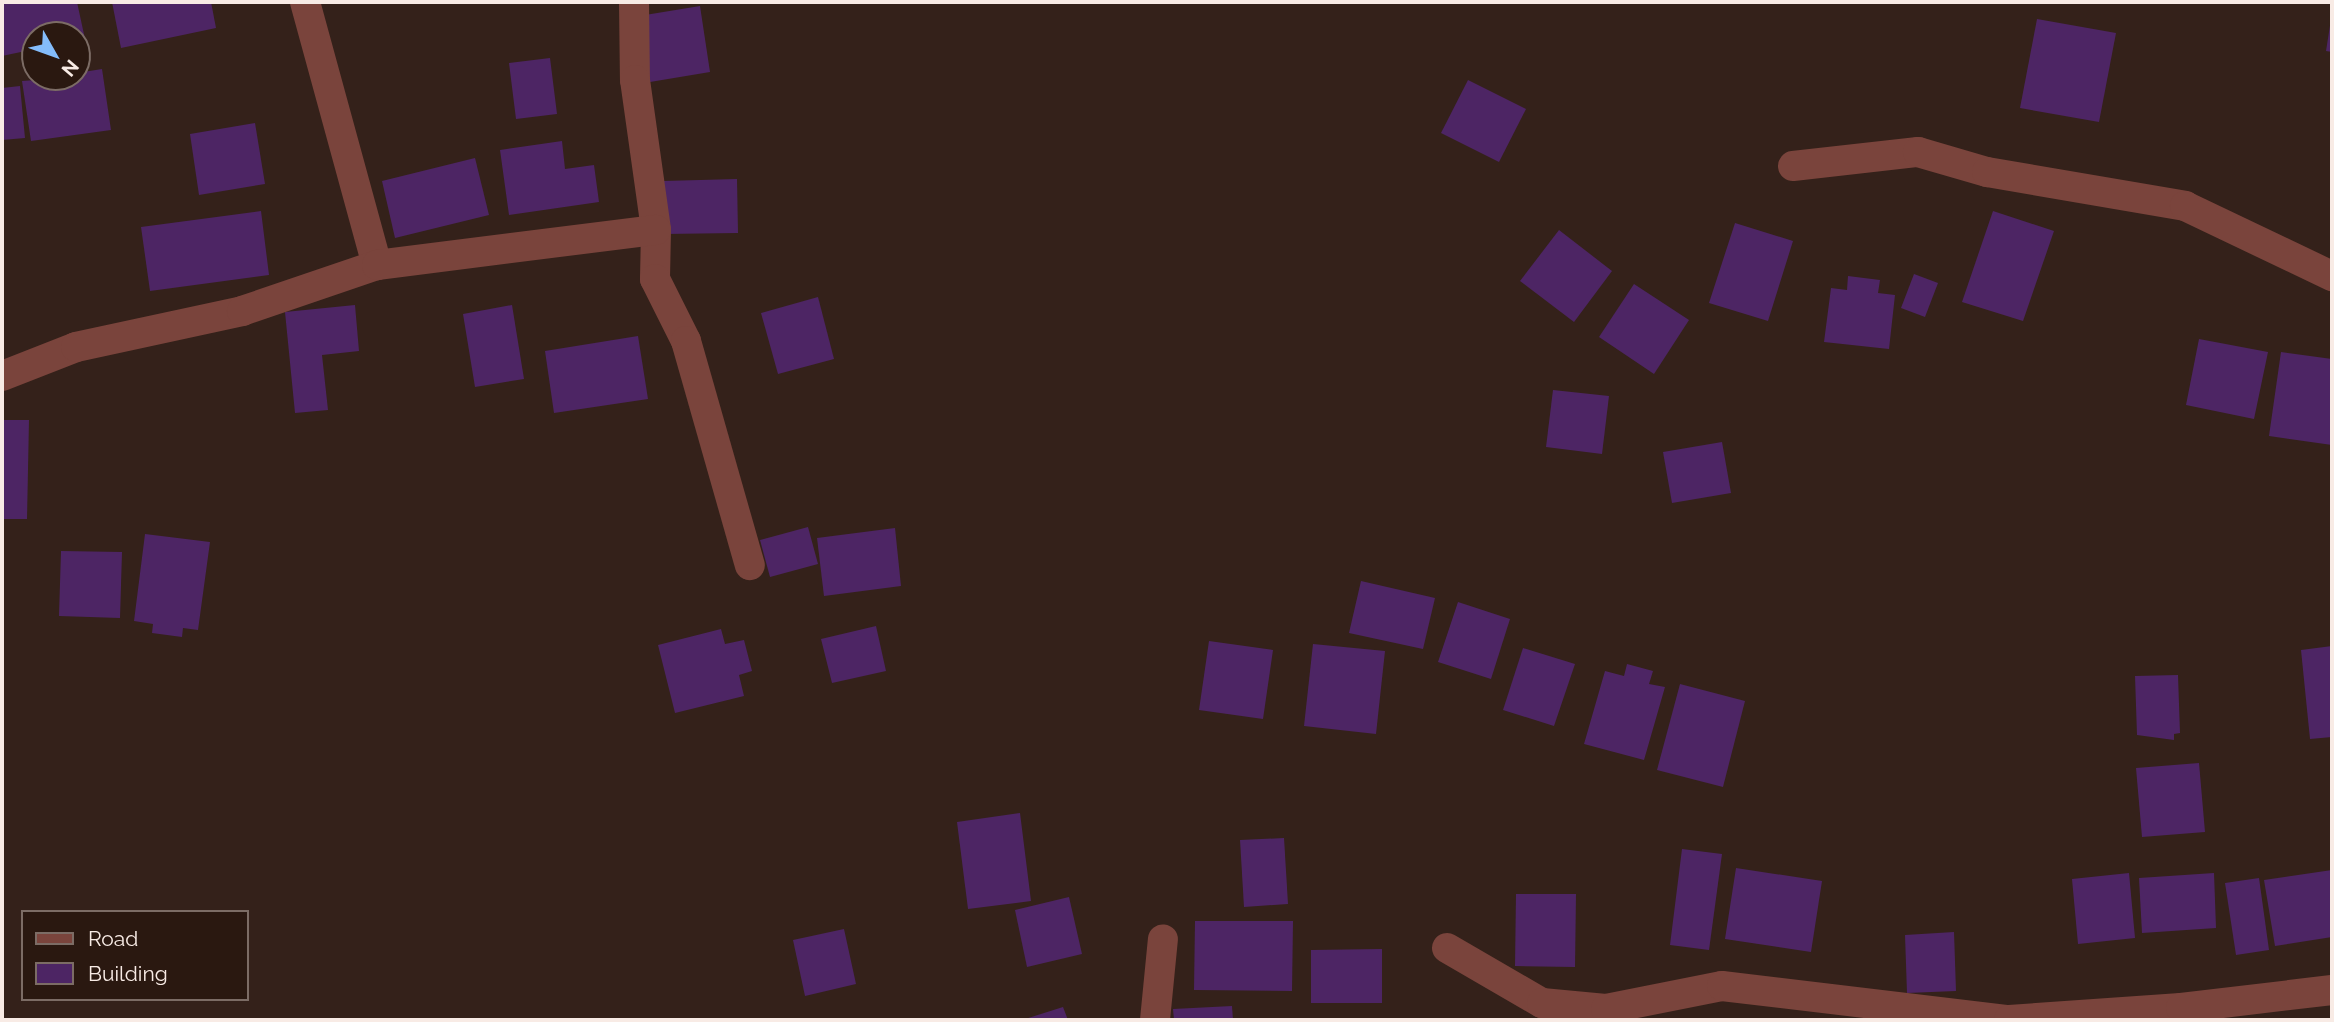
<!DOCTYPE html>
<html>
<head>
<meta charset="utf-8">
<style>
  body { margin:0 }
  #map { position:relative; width:2334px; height:1022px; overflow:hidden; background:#34211a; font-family:Raleway,sans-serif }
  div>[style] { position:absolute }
  .building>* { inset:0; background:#4d2564 }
  .minor>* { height:30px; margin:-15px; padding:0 15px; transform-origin:15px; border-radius:15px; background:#7a443c }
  span { translate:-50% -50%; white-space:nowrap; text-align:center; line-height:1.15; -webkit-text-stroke:6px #2a1810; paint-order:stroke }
  .frame { position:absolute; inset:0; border:4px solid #f8ebe5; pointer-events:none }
  .legend { position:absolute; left:21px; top:910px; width:228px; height:91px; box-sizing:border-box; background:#2a1810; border:2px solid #7c6c65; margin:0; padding:9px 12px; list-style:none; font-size:21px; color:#f8ebe5 }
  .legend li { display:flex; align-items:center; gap:14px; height:35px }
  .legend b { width:35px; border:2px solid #7c6c65 }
  .north { position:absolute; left:21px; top:21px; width:70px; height:70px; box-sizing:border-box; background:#2a1810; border:2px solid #7c6c65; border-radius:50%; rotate:130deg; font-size:19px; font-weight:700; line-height:28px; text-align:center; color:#f8ebe5 }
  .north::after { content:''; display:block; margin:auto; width:24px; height:32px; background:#84bcfb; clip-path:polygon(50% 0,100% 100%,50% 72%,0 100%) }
</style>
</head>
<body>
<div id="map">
  <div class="building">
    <div style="clip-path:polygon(2px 2px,77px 2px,85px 39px,35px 35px,35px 49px,2px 56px)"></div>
    <div style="clip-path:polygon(112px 2px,211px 2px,216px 28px,121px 48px)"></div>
    <div style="clip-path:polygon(700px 6px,710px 72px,650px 82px,639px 16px)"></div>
    <div style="clip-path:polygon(2037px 19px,2116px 33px,2099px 122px,2020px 108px)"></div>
    <div style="clip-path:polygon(2331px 19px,2332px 19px,2332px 52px,2326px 51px)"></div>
    <div style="clip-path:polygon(550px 58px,557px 114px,516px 119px,509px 63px)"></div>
    <div style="clip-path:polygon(102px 69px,111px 130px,31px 141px,22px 81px,77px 77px,77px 73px)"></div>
    <div style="clip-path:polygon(1468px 80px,1526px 109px,1499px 162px,1441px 133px)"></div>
    <div style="clip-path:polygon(20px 86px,25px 138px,2px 140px,2px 88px)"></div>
    <div style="clip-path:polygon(255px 123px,265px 184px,199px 195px,190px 134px)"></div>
    <div style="clip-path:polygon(562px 141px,565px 169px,594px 165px,599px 202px,509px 215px,500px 150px)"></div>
    <div style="clip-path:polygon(475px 158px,489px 215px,395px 238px,382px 181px)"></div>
    <div style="clip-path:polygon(737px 179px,738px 233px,664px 234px,663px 181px)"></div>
    <div style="clip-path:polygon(261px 211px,269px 275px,150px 291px,141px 227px)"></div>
    <div style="clip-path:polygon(1993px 211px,2054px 231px,2023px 321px,1962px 302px)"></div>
    <div style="clip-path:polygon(1735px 223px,1793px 241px,1768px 321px,1709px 303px)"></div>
    <div style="clip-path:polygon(1559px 230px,1612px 271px,1574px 322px,1520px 281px)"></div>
    <div style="clip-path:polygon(1914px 274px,1938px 283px,1925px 317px,1901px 308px)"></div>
    <div style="clip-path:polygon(1848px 276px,1880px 280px,1878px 293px,1895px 295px,1889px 349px,1824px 342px,1831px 288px,1847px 290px)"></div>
    <div style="clip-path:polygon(1634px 284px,1689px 320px,1654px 374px,1599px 337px)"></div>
    <div style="clip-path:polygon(818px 297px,834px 359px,778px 374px,761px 313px)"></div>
    <div style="clip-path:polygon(355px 305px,359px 351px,322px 355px,328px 410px,295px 413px,285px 312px)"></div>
    <div style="clip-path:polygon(512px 305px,524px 379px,475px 387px,463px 314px)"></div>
    <div style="clip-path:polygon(638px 336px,648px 399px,554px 413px,545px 351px)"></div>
    <div style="clip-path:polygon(2199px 339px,2268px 352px,2254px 419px,2186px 405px)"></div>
    <div style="clip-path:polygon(2281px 352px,2332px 359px,2332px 445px,2269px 436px)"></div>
    <div style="clip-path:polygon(1553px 390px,1609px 396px,1602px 454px,1546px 447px)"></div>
    <div style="clip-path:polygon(2px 420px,29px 420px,27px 519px,2px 519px)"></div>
    <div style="clip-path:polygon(1722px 442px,1731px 493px,1672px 503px,1663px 452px)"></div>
    <div style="clip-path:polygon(808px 527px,818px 564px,770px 577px,760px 540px)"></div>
    <div style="clip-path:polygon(895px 528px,901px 586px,824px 596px,817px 538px)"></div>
    <div style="clip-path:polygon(145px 534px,210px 542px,198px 630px,183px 628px,182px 637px,152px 633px,153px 624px,134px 621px)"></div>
    <div style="clip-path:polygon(61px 551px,122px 552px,120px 618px,59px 616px)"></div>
    <div style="clip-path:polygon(1361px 581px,1435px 598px,1423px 649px,1349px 633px)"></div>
    <div style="clip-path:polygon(1458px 602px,1510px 619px,1491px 679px,1438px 662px)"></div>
    <div style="clip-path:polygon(876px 626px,886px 671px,832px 683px,821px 639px)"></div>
    <div style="clip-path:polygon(721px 629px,725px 644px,744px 640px,752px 671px,739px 675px,744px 696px,675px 713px,658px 645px)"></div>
    <div style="clip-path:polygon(1209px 641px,1273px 650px,1263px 719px,1199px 710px)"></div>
    <div style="clip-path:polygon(1313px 644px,1385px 651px,1376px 734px,1304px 726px)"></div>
    <div style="clip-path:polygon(2332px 646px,2332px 737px,2310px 739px,2301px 650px)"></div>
    <div style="clip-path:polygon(1523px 648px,1575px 664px,1554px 726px,1503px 710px)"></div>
    <div style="clip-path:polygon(1627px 664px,1653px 671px,1649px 684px,1665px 687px,1644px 760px,1584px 744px,1605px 671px,1624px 676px)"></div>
    <div style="clip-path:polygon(2178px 675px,2180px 733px,2174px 734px,2174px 740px,2137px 735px,2135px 676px)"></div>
    <div style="clip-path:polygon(1680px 684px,1745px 701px,1723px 787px,1657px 770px)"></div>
    <div style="clip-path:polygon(2199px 763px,2205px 832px,2142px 837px,2136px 768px)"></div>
    <div style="clip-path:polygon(1020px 813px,1031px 901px,968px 909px,957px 822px)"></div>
    <div style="clip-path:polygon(1284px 838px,1288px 904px,1244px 907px,1240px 840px)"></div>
    <div style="clip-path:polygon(1682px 849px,1722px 854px,1709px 950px,1670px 945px)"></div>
    <div style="clip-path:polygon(1736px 868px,1822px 881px,1811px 952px,1725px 939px)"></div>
    <div style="clip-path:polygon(2332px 870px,2332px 937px,2275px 946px,2264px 880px)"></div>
    <div style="clip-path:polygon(2129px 873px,2135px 938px,2078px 944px,2072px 879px)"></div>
    <div style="clip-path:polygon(2214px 873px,2216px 928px,2142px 933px,2139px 878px)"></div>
    <div style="clip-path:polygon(2259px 878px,2269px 950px,2236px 955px,2225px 883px)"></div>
    <div style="clip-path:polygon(1516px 894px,1576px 894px,1575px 967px,1515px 966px)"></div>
    <div style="clip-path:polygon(1069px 897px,1082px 954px,1027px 967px,1015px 910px)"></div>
    <div style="clip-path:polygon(1195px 921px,1293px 921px,1292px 991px,1194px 990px)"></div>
    <div style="clip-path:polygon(844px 929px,856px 984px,805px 996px,793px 940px)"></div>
    <div style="clip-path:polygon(1954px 932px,1956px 991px,1907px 993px,1905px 935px)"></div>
    <div style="clip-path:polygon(1382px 949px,1382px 1003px,1311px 1003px,1311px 950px)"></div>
    <div style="clip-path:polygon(1232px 1006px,1233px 1020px,1174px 1020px,1173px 1009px)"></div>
    <div style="clip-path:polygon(1063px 1007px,1068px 1020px,1022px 1020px)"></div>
  </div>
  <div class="minor">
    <div style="left:305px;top:2px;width:273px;rotate:74.7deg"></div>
    <div style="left:634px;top:2px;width:78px;rotate:89.3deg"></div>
    <div style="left:635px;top:80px;width:151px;rotate:82deg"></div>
    <div style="left:656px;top:230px;width:49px;rotate:91.2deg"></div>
    <div style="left:655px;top:279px;width:69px;rotate:63.4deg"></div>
    <div style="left:686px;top:341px;width:233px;rotate:74.1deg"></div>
    <div style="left:1793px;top:166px;width:126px;rotate:-6.4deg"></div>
    <div style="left:1918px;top:152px;width:72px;rotate:16.2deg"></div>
    <div style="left:1987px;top:172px;width:201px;rotate:9.7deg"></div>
    <div style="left:2185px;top:206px;width:163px;rotate:25.5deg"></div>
    <div style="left:2px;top:376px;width:79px;rotate:-21.4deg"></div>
    <div style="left:76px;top:347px;width:170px;rotate:-12.2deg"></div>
    <div style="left:242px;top:311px;width:143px;rotate:-18.8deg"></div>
    <div style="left:377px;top:265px;width:281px;rotate:-7.2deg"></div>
    <div style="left:1447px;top:948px;width:110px;rotate:30.1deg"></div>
    <div style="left:1542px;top:1003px;width:64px;rotate:5.4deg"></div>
    <div style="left:1606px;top:1009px;width:118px;rotate:-11.2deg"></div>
    <div style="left:1722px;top:986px;width:286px;rotate:6.8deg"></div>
    <div style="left:1155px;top:1020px;width:81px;rotate:-84.4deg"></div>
    <div style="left:2009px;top:1020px;width:172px;rotate:-4deg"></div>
    <div style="left:2181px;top:1008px;width:152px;rotate:-6.8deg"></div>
  </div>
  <div class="frame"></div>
  <ul class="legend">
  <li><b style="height:9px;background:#7a443c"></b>Road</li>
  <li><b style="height:19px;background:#4d2564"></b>Building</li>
  </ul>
  <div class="north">N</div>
</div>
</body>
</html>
